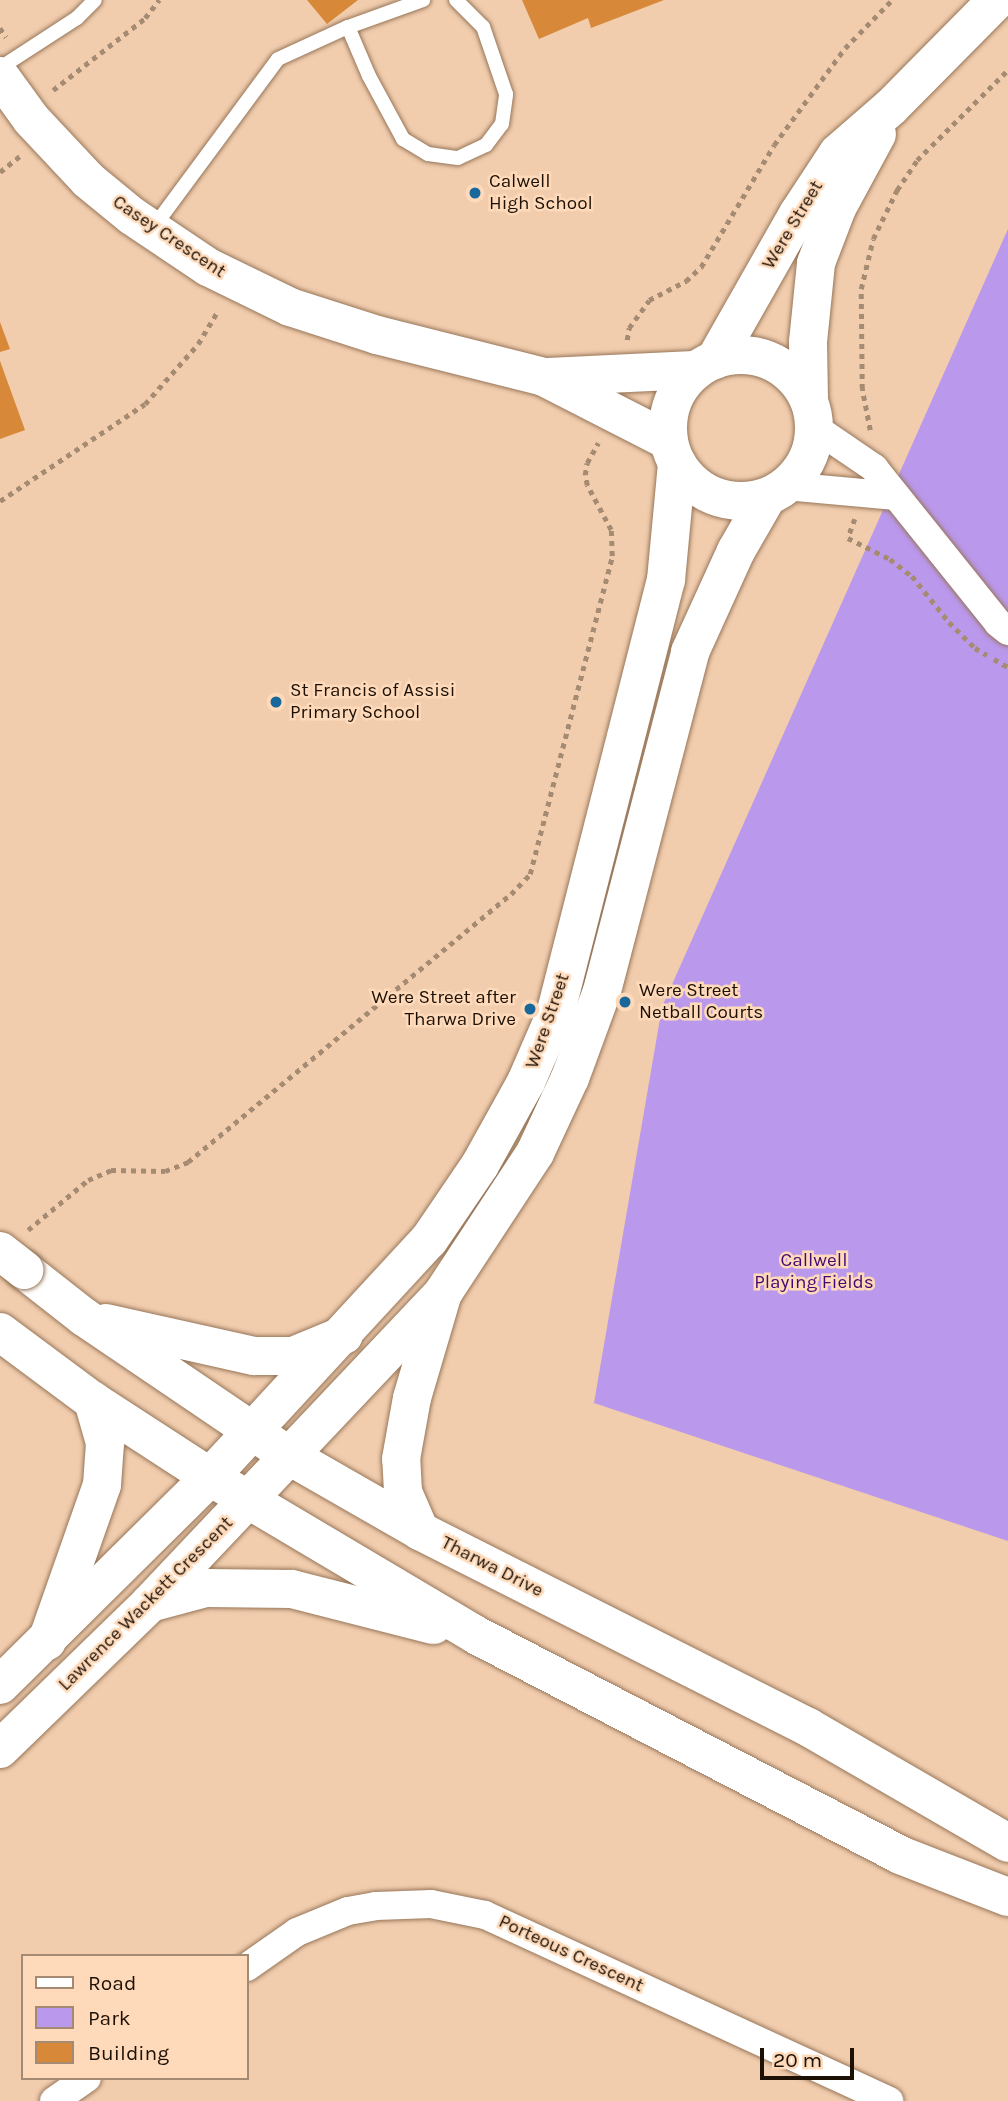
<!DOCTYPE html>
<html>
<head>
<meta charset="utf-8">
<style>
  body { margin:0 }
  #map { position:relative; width:1008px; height:2101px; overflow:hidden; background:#f1cdae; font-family:Karla,sans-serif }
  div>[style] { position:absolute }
  .green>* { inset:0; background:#ba98eb }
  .building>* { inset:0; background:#d78838 }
  .path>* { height:4.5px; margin-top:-2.25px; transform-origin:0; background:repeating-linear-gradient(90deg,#a68b73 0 5px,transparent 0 10px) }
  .roads { filter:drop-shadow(0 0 2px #977659) drop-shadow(0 0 2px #977659) }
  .lane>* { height:14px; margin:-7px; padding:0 7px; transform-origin:7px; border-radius:7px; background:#fff }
  .street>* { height:28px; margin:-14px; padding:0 14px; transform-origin:14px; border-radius:14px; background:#fff }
  .secondary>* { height:38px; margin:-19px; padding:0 19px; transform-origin:19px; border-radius:19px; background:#fff }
  .secondary>.ring { margin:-19px; padding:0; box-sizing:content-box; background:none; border:38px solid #fff; border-radius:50% }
  .primary>* { height:38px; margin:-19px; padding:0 19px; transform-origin:19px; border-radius:19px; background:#fff }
  .bridges { filter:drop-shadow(0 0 2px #977659) drop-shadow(0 0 2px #977659) }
  .primary-bridge>* { height:38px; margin:-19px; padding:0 19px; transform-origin:19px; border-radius:19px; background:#fff }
  .dots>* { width:19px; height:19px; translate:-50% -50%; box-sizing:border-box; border:4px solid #fedaba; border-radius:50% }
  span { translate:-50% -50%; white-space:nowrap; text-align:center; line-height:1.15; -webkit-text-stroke:5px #fedaba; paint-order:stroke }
  .poi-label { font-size:19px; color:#1d1106 }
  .left { translate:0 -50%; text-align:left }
  .right { translate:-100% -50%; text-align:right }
  .street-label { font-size:19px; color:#1d1106 }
  .park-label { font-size:19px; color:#430872 }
  .legend { position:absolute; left:21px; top:1954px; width:228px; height:126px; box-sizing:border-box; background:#fedaba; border:2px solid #a48a72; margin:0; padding:9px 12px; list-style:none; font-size:21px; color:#1d1106 }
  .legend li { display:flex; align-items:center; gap:14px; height:35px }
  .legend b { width:35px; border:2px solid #a48a72 }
  .scale { position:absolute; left:760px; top:2048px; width:94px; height:32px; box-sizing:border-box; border:4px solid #1d1106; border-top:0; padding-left:9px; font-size:21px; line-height:24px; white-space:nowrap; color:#1d1106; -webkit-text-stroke:5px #fedaba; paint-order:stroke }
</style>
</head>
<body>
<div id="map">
  <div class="green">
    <div style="clip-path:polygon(1008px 229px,1008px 1541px,594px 1403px,662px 1007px)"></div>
  </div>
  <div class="building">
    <div style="clip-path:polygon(307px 0,358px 0,327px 24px)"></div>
    <div style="clip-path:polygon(522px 0,664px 0,591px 28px,588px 18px,539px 39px)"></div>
    <div style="clip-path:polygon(0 322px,10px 349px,0 352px)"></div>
    <div style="clip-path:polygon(0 361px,25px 430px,0 439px)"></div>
  </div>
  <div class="path">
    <div style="left:0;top:28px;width:11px;rotate:56deg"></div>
    <div style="left:53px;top:90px;width:117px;rotate:-38deg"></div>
    <div style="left:145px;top:18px;width:23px;rotate:-52deg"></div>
    <div style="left:0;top:172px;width:26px;rotate:-39deg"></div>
    <div style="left:627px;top:340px;width:12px;rotate:-81deg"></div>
    <div style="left:629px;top:328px;width:34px;rotate:-54deg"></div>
    <div style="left:649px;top:300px;width:42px;rotate:-27.2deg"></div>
    <div style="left:686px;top:281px;width:21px;rotate:-43deg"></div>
    <div style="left:701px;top:267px;width:142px;rotate:-59.1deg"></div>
    <div style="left:774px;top:145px;width:120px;rotate:-53.8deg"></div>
    <div style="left:845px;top:48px;width:67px;rotate:-45.6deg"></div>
    <div style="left:870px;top:430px;width:42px;rotate:-101deg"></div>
    <div style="left:862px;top:389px;width:100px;rotate:-90.6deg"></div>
    <div style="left:861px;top:289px;width:51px;rotate:-76.5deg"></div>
    <div style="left:873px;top:239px;width:55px;rotate:-63.9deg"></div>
    <div style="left:897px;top:190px;width:36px;rotate:-56deg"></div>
    <div style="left:917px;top:160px;width:128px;rotate:-44.7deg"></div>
    <div style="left:0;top:501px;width:174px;rotate:-33.8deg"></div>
    <div style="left:145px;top:404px;width:80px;rotate:-48.5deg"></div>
    <div style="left:198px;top:344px;width:39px;rotate:-59deg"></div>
    <div style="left:855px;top:519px;width:20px;rotate:110deg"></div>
    <div style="left:848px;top:538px;width:47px;rotate:26.6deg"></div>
    <div style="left:890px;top:559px;width:28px;rotate:38deg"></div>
    <div style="left:912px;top:576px;width:59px;rotate:51.2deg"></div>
    <div style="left:949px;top:622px;width:37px;rotate:45deg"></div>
    <div style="left:975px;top:648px;width:14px;rotate:30deg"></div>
    <div style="left:994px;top:659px;width:16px;rotate:30deg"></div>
    <div style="left:28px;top:1230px;width:78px;rotate:-39.8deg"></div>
    <div style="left:88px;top:1180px;width:25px;rotate:-23deg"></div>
    <div style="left:111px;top:1170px;width:54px;rotate:1.1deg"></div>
    <div style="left:165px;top:1171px;width:25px;rotate:-21deg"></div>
    <div style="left:188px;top:1162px;width:420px;rotate:-39.7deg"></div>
    <div style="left:511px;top:894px;width:28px;rotate:-46deg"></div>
    <div style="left:530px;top:874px;width:328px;rotate:-75.5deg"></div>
    <div style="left:612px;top:556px;width:26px;rotate:-92deg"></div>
    <div style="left:611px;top:530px;width:51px;rotate:-118.1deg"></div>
    <div style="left:587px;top:485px;width:10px;rotate:-101deg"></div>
    <div style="left:585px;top:475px;width:12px;rotate:-81deg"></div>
    <div style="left:587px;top:463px;width:23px;rotate:-61deg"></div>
  </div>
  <div class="roads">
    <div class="lane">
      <div style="left:348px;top:27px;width:53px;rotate:66.8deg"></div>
      <div style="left:369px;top:76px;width:72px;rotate:61.6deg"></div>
      <div style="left:403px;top:139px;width:29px;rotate:31deg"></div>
      <div style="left:428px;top:154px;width:30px;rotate:8deg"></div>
      <div style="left:458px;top:158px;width:31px;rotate:-25deg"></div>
      <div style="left:486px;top:145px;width:26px;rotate:-53deg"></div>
      <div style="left:502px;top:124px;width:30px;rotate:-82deg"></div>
      <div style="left:506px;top:94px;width:71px;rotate:-108.9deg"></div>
      <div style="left:483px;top:27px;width:38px;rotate:-135deg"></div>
      <div style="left:0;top:68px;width:92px;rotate:-33deg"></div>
      <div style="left:77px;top:18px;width:25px;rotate:-45deg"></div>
      <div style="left:153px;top:228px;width:210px;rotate:-53.5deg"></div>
      <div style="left:278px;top:59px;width:77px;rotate:-24.6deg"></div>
      <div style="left:348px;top:27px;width:80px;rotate:-19.8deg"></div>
    </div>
    <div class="street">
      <div style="left:814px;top:427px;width:73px;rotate:34.3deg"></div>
      <div style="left:874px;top:468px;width:198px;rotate:51.3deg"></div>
      <div style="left:998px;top:623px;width:13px;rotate:39deg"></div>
      <div style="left:786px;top:486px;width:110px;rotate:5.2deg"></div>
      <div style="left:247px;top:1967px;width:61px;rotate:-35deg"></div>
      <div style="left:297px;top:1932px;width:55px;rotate:-22.4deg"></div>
      <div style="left:348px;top:1911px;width:28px;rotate:-10deg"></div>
      <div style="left:376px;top:1906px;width:55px;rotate:-2.1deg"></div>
      <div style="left:431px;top:1904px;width:55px;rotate:11.5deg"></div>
      <div style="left:485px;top:1915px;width:445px;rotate:24.7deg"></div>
      <div style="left:54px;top:2101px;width:40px;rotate:-34.9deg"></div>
    </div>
    <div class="secondary">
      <div style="left:0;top:76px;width:53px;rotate:54.2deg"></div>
      <div style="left:31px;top:119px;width:83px;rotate:46.9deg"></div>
      <div style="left:88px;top:180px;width:57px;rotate:39.3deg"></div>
      <div style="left:132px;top:216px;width:92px;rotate:33.9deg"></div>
      <div style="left:208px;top:267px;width:91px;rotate:26deg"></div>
      <div style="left:290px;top:307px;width:91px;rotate:17.8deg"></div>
      <div style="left:377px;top:335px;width:172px;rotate:14.1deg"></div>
      <div style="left:544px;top:377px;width:140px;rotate:27.1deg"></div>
      <div class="ring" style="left:668px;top:355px;width:108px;height:108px"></div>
      <div style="left:715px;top:360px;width:168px;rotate:-60.4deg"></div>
      <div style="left:798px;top:214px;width:73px;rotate:-56.7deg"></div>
      <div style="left:838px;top:153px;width:70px;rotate:-41deg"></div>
      <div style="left:891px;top:107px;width:151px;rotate:-45.3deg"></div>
      <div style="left:546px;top:377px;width:150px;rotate:-2.7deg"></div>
      <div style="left:809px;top:399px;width:57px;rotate:-91deg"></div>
      <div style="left:808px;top:342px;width:79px;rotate:-84.2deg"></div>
      <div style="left:816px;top:263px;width:59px;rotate:-69.1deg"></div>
      <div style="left:837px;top:208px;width:84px;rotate:-61.6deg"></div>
      <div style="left:0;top:1685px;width:296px;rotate:-44.7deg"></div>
      <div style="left:210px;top:1477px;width:323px;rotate:-47.3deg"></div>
      <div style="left:429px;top:1240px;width:91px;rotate:-55.8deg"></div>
      <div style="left:480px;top:1165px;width:95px;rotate:-61deg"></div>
      <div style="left:526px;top:1082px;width:73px;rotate:-66.6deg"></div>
      <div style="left:555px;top:1015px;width:449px;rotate:-75.7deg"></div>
      <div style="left:666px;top:580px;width:117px;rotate:-84.6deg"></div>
      <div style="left:0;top:1749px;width:209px;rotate:-44.2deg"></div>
      <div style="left:150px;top:1603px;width:427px;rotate:-46.6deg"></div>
      <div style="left:443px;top:1293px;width:168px;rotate:-56.7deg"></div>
      <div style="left:535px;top:1153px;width:83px;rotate:-65deg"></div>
      <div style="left:570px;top:1078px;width:93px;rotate:-69.8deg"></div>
      <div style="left:602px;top:991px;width:350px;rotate:-75.4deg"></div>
      <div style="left:690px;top:652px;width:111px;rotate:-65.5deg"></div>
      <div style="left:736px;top:551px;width:62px;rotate:-60.1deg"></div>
    </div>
    <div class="primary">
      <div style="left:24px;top:1270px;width:76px;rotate:38.1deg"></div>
      <div style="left:84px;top:1317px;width:250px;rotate:34.1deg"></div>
      <div style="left:291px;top:1457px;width:149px;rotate:29.8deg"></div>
      <div style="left:420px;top:1531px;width:435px;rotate:26.8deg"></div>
      <div style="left:808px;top:1727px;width:231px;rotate:30.1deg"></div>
      <div style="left:106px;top:1323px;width:152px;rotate:12.6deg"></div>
      <div style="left:254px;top:1356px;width:39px"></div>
      <div style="left:293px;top:1356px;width:55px;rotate:-22.4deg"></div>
      <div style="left:0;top:1332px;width:116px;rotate:36.6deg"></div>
      <div style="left:93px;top:1401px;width:140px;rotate:33deg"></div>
      <div style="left:210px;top:1477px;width:309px;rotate:30.7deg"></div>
      <div style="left:476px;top:1635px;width:478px;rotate:27.4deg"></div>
      <div style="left:900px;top:1855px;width:116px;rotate:21.3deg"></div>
      <div style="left:420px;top:1531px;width:43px;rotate:-113.6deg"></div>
      <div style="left:403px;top:1492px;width:33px;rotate:-93deg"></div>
      <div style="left:401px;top:1459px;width:62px;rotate:-79.8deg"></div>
      <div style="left:412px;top:1398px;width:109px;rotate:-73.6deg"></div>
      <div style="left:150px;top:1603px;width:58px;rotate:-15deg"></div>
      <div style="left:206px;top:1588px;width:86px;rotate:0.7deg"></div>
      <div style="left:292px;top:1589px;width:146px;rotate:14.3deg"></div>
      <div style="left:47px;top:1641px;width:165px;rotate:-70.6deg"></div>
      <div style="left:102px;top:1485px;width:42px;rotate:-85.9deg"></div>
      <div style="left:105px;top:1443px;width:44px;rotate:-105.9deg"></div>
    </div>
  </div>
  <div class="bridges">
    <div class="primary-bridge">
      <div style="left:0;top:1251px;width:31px;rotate:38deg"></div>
    </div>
  </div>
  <div class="dots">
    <div style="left:475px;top:193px;background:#19689b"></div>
    <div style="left:276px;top:702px;background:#19689b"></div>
    <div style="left:625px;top:1002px;background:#19689b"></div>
    <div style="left:530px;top:1009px;background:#19689b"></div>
  </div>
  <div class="poi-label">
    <span class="left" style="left:489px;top:193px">Calwell<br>High School</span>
    <span class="left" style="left:290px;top:702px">St Francis of Assisi<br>Primary School</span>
    <span class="left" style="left:639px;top:1002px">Were Street<br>Netball Courts</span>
    <span class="right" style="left:516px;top:1009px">Were Street after<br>Tharwa Drive</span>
  </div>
  <div class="street-label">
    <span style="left:793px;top:225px;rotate:-59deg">Were Street</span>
    <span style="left:169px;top:237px;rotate:34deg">Casey Crescent</span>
    <span style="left:548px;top:1021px;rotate:-71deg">Were Street</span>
    <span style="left:492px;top:1567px;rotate:27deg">Tharwa Drive</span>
    <span style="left:146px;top:1604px;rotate:-45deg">Lawrence Wackett Crescent</span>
    <span style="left:571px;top:1954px;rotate:25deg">Porteous Crescent</span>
  </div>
  <div class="park-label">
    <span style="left:814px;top:1272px">Callwell<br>Playing Fields</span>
  </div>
  <ul class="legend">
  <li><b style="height:9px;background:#fff"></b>Road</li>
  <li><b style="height:19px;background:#ba98eb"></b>Park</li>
  <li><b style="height:19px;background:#d78838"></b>Building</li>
  </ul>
  <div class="scale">20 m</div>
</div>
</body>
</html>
